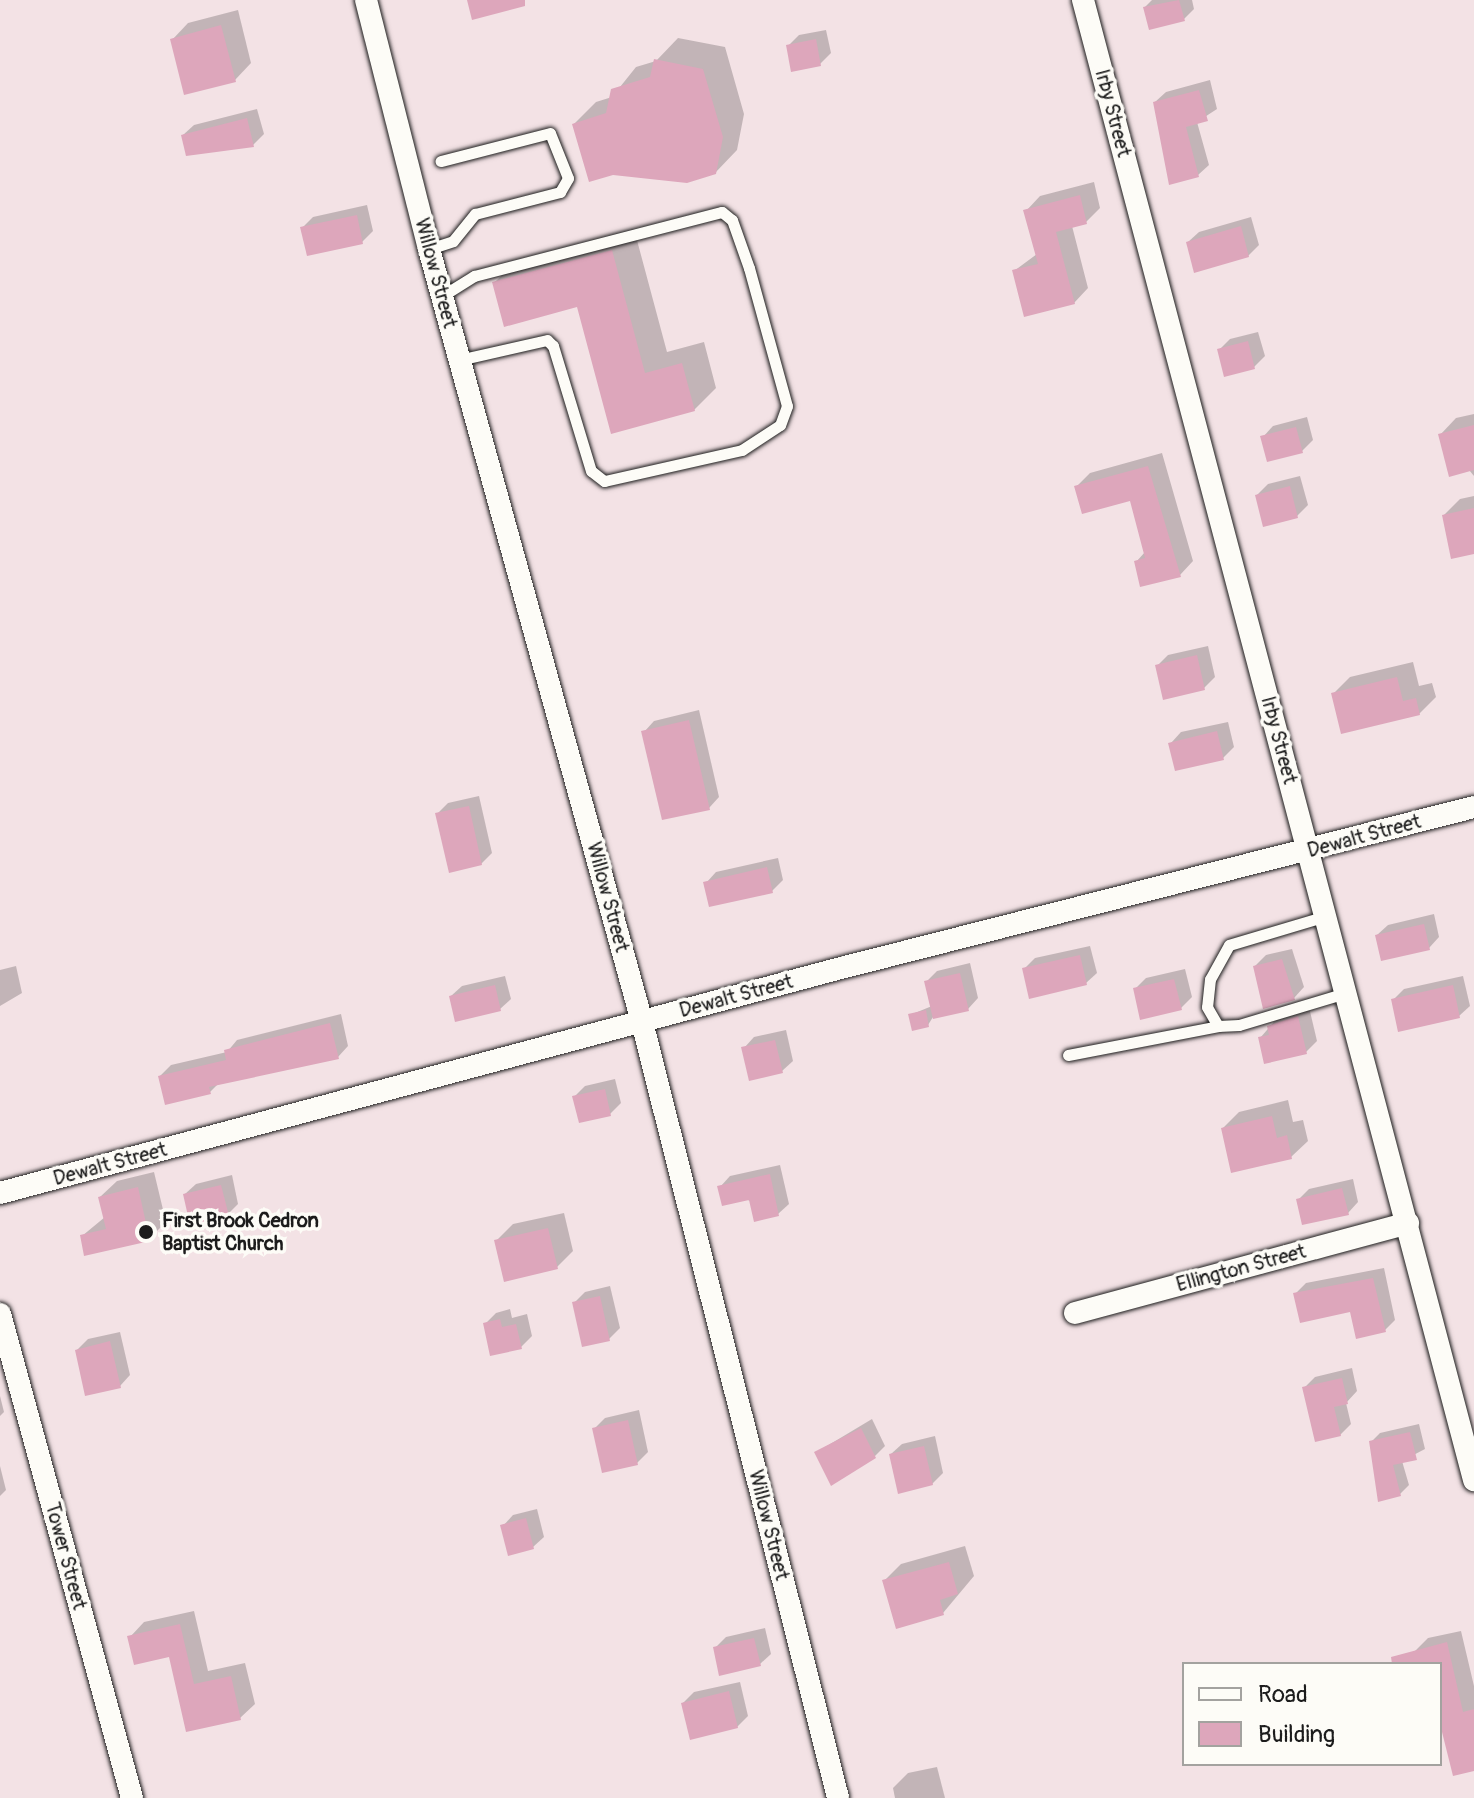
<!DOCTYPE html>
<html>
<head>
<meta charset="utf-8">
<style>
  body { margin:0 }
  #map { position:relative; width:1474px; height:1798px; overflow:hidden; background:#f3e2e5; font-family:Pangolin,sans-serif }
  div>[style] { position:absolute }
  .shadow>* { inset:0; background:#0003 }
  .building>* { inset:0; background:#dda6bb }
  .roads { filter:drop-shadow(0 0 2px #1c1c1c) drop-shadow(0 0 2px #1c1c1c) }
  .lane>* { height:11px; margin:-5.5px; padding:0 5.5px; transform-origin:5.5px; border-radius:5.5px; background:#fdfcf7 }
  .street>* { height:22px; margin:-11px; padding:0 11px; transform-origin:11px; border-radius:11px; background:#fdfcf7 }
  .dots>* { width:22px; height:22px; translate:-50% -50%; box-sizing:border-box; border:4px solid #fdfcf7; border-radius:50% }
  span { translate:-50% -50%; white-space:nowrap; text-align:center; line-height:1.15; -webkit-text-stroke:7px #fdfcf7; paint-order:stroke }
  .street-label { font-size:20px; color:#1c1c1c }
  .poi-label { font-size:20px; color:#1c1c1c; font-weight:700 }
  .left { translate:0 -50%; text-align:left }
  .legend { position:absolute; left:1182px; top:1662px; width:260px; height:104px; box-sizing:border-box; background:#fdfcf7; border:2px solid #a3a29f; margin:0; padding:10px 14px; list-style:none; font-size:24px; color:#1c1c1c }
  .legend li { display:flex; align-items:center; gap:16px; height:40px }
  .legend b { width:40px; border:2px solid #a3a29f }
</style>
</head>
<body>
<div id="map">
  <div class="shadow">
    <div style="clip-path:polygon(1152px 0,1192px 0,1194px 9px,1184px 19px,1145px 7px)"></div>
    <div style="clip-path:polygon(238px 10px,251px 63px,235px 80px,172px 40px,188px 23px)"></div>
    <div style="clip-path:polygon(826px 30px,831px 53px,820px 64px,788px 46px,799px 35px)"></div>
    <div style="clip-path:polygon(678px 38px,725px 47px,744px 114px,737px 150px,715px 173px,574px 124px,596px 102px,612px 97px,636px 67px,656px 61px)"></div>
    <div style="clip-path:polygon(1210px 80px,1217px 109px,1197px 122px,1209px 165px,1198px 175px,1170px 183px,1155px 102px,1166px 92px)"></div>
    <div style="clip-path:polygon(257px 109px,264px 134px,253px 145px,183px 135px,194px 125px)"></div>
    <div style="clip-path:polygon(1094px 182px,1100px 208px,1086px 222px,1072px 226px,1088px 288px,1074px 303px,1014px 271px,1037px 254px,1026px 211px,1040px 196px)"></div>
    <div style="clip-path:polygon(367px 205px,373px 231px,362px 242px,303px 227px,313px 217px)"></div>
    <div style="clip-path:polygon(1251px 217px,1259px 245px,1248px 256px,1188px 242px,1199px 232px)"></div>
    <div style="clip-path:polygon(634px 229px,667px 352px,704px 342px,716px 388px,694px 410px,612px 432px,578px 304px,494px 283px,516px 261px)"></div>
    <div style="clip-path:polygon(1258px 332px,1265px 356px,1254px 367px,1219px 350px,1230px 339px)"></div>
    <div style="clip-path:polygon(1474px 414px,1474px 476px,1440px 435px,1456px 418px)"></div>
    <div style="clip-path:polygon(1307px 417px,1313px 440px,1302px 451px,1263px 437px,1273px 426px)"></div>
    <div style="clip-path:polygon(1162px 453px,1193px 561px,1180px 575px,1136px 562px,1145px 552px,1131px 499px,1076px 487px,1090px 473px)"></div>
    <div style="clip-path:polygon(1300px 476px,1308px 505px,1297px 516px,1257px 495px,1268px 484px)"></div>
    <div style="clip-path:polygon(1474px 496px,1474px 552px,1444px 515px,1460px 499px)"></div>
    <div style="clip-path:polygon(1208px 646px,1215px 677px,1204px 688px,1157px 666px,1168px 655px)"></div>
    <div style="clip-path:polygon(1413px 662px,1419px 686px,1432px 683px,1436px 697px,1419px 714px,1333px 694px,1350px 677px)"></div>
    <div style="clip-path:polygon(699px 710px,719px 797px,709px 808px,644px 732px,654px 721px)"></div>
    <div style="clip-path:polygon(1228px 722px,1234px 747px,1223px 758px,1171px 743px,1181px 732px)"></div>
    <div style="clip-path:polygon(479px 796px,492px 853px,481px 864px,437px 814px,448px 803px)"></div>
    <div style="clip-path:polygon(778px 858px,783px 880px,772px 891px,706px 883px,716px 872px)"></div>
    <div style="clip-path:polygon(1434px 914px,1439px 937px,1429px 948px,1377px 935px,1388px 925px)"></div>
    <div style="clip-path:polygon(1090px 946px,1097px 973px,1086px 983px,1024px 969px,1035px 958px)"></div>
    <div style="clip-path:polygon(1292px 949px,1304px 987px,1294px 998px,1255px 966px,1266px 955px)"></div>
    <div style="clip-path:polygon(970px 963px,978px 998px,968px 1009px,933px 1017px,928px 1025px,910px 1015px,932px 1006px,926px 982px,937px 971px)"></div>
    <div style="clip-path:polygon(16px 966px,22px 993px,0 1006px,0 970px)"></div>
    <div style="clip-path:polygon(1185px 969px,1192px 997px,1181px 1008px,1135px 989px,1146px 978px)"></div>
    <div style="clip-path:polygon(505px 976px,511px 999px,500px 1009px,451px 996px,462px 986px)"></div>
    <div style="clip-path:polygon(1463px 976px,1470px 1006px,1459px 1016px,1393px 1000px,1404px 989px)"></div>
    <div style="clip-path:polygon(1309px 1007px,1317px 1041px,1306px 1052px,1260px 1038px,1280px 1015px)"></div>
    <div style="clip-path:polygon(341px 1014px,348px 1046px,338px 1057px,220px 1082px,210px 1092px,160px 1076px,171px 1065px,227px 1052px,237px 1040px)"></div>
    <div style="clip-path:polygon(786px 1030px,793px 1061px,782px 1071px,744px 1048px,754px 1037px)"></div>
    <div style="clip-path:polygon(615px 1079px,621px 1103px,610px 1114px,574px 1097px,585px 1086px)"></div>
    <div style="clip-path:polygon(1288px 1100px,1293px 1122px,1303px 1120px,1308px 1141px,1291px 1157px,1223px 1128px,1239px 1112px)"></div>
    <div style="clip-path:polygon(780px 1165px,789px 1204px,778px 1214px,720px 1187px,730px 1176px)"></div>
    <div style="clip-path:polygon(154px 1172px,166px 1222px,149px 1239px,82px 1236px,105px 1217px,100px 1197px,117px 1181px)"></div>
    <div style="clip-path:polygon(232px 1175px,238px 1204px,228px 1214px,185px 1194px,196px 1184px)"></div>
    <div style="clip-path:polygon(1353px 1179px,1358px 1202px,1348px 1213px,1298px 1200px,1309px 1189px)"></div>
    <div style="clip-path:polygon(564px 1213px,573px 1251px,557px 1267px,496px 1241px,513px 1224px)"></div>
    <div style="clip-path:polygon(1384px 1268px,1395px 1320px,1385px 1330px,1351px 1309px,1295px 1294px,1306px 1283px)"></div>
    <div style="clip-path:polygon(610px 1286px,620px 1328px,609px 1339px,574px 1303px,585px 1292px)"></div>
    <div style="clip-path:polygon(510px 1309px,512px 1318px,527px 1314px,532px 1336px,521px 1347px,485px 1324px,496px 1313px)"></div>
    <div style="clip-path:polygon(120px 1332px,130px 1375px,120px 1386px,77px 1350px,88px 1339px)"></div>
    <div style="clip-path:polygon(1352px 1368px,1357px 1391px,1346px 1403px,1351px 1424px,1340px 1435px,1304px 1388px,1315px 1377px)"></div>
    <div style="clip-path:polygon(0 1396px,4px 1412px,0 1416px)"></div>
    <div style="clip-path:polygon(639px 1410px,648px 1452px,637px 1463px,594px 1429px,605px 1418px)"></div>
    <div style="clip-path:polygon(872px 1419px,885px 1446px,875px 1456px,817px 1452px)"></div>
    <div style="clip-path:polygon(1419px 1424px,1425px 1449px,1402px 1461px,1409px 1485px,1400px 1494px,1371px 1442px,1380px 1433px)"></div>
    <div style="clip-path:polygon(935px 1436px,943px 1473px,932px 1484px,891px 1454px,902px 1444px)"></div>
    <div style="clip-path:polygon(0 1466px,6px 1490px,0 1496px)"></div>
    <div style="clip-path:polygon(537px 1509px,544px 1537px,533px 1547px,503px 1526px,513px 1515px)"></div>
    <div style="clip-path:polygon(965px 1546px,974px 1576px,943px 1613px,884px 1581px,901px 1564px)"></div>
    <div style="clip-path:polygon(194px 1611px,208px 1671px,245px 1663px,255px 1704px,240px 1718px,188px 1730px,170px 1654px,130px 1637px,144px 1622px)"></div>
    <div style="clip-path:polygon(765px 1628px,771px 1654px,760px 1664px,715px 1648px,726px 1637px)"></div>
    <div style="clip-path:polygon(1461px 1631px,1474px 1686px,1474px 1769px,1440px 1716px,1440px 1664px,1417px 1664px,1414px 1652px,1428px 1638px)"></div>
    <div style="clip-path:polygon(740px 1682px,748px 1716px,737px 1727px,683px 1703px,694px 1692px)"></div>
    <div style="clip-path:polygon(937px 1767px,945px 1798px,895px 1798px,893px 1788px,908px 1773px)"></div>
  </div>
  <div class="building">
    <div style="clip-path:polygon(467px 0,525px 0,525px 6px,472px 20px)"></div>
    <div style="clip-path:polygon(1179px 0,1185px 21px,1149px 30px,1143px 7px)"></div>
    <div style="clip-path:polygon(221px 25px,236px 82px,184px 95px,170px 39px)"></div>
    <div style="clip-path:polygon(816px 39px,821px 66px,791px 72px,786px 45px)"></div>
    <div style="clip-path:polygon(654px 59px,703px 69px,723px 137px,716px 174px,687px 183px,613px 175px,589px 182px,572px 124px,606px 113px,611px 89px,650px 77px)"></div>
    <div style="clip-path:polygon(1199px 90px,1208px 121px,1186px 127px,1199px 177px,1169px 185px,1153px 102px)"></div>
    <div style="clip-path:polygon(247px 118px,254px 147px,186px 156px,181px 135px)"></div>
    <div style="clip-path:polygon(1080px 195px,1087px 224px,1056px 232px,1075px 304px,1024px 317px,1012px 270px,1038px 264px,1023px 210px)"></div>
    <div style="clip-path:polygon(357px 215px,363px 244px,307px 256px,300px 227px)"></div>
    <div style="clip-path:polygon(1241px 226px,1249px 257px,1194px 273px,1186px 242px)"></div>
    <div style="clip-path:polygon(612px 250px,645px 373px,682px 363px,695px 411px,611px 434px,577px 307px,504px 327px,492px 282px)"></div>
    <div style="clip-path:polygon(1248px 341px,1255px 369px,1224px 377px,1217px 349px)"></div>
    <div style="clip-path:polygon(1474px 425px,1474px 470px,1449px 477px,1438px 434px)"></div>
    <div style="clip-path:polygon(1296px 427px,1303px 453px,1267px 462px,1260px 436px)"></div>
    <div style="clip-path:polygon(1148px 466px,1181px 577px,1140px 587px,1134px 561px,1145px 558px,1130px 501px,1082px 514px,1074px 486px)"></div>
    <div style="clip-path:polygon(1290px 486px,1298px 518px,1263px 527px,1255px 495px)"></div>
    <div style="clip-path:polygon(1474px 508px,1474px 554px,1451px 559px,1442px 515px)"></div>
    <div style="clip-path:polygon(1197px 655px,1205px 690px,1163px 700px,1155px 665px)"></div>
    <div style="clip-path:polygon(1397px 677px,1403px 701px,1416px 698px,1420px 715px,1341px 734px,1331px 693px)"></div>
    <div style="clip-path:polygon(689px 720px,710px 810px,662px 820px,641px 731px)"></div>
    <div style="clip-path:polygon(1217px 731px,1224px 760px,1175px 771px,1168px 743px)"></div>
    <div style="clip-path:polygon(469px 806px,482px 865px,449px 873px,435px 813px)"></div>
    <div style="clip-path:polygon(767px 867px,773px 893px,709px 907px,703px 882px)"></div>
    <div style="clip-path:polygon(1424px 924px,1430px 950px,1381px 961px,1375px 935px)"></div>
    <div style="clip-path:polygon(1080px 955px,1087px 985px,1029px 999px,1022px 968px)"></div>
    <div style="clip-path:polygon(1282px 959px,1295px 1000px,1263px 1009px,1253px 966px)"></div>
    <div style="clip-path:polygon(960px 973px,969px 1011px,933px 1019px,924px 981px)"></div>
    <div style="clip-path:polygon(1174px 979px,1182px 1010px,1140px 1020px,1133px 988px)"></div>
    <div style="clip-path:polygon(495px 985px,501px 1011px,455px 1022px,449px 996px)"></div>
    <div style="clip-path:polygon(1453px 985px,1460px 1018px,1398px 1032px,1391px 999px)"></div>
    <div style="clip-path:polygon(926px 1010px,929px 1027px,912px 1031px,908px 1014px)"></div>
    <div style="clip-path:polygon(1298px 1016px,1307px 1054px,1264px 1064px,1258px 1037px,1269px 1035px,1267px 1026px)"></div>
    <div style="clip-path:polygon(330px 1023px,339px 1059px,209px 1087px,211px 1094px,165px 1105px,158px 1076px,226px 1060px,224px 1050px)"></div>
    <div style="clip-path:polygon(775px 1040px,783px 1073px,749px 1081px,741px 1047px)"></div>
    <div style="clip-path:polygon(605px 1089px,611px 1116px,579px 1123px,572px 1096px)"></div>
    <div style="clip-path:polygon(1272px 1116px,1277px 1138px,1287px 1135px,1292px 1159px,1231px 1173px,1221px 1128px)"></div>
    <div style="clip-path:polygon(770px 1174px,779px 1216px,754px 1222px,749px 1200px,722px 1206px,717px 1186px)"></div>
    <div style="clip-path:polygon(221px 1185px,229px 1216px,190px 1225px,183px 1194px)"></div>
    <div style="clip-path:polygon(138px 1187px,150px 1241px,84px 1256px,80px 1235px,106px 1229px,98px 1197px)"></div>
    <div style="clip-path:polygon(1342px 1188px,1349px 1215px,1302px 1225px,1296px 1199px)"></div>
    <div style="clip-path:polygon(548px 1228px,558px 1269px,504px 1282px,494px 1240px)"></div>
    <div style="clip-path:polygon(1373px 1278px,1386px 1332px,1356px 1339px,1350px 1312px,1300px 1323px,1293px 1293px)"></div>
    <div style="clip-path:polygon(600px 1296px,610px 1341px,582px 1347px,572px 1302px)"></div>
    <div style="clip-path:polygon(500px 1319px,502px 1327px,516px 1324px,522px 1349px,490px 1356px,483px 1323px)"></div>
    <div style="clip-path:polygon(110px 1341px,121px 1388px,85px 1396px,75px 1350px)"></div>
    <div style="clip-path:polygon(1342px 1378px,1348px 1404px,1334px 1407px,1341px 1436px,1315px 1442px,1302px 1387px)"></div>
    <div style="clip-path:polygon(628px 1420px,638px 1465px,602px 1473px,592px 1428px)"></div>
    <div style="clip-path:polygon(861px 1428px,876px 1458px,831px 1486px,814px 1452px)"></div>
    <div style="clip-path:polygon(1410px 1432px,1417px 1460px,1393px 1465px,1401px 1496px,1378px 1502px,1369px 1441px)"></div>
    <div style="clip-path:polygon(924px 1446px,933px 1485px,898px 1494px,889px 1454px)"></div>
    <div style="clip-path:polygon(526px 1518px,534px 1549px,508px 1556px,500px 1525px)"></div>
    <div style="clip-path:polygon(949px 1562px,958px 1594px,940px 1600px,944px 1615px,896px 1629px,882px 1580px)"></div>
    <div style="clip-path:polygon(180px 1624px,194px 1684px,231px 1676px,241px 1720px,186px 1732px,169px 1657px,134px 1665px,127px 1636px)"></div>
    <div style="clip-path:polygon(754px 1638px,761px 1666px,719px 1676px,713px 1647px)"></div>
    <div style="clip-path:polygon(1447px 1642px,1463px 1712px,1474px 1709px,1474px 1771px,1453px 1776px,1440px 1724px,1440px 1664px,1392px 1664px,1391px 1657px)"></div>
    <div style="clip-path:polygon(729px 1691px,738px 1728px,690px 1740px,681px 1703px)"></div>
  </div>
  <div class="roads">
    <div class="lane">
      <div style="left:429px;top:249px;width:25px;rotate:-18deg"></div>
      <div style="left:453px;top:241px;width:35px;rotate:-51deg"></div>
      <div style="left:475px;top:214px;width:88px;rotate:-14.5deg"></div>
      <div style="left:560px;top:192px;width:16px;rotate:-60deg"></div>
      <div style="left:568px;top:178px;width:48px;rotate:-111.8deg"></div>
      <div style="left:550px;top:133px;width:113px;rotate:165.6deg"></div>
      <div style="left:442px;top:296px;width:38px;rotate:-32deg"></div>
      <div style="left:474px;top:276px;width:256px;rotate:-14.5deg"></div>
      <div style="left:722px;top:212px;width:13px;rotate:39deg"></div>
      <div style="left:732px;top:220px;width:51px;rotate:70.5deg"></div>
      <div style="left:749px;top:268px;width:143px;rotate:74.6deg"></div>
      <div style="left:787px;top:406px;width:20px;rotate:110deg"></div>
      <div style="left:780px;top:425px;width:45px;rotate:146.7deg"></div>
      <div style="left:742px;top:450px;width:141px;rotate:167.3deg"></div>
      <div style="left:604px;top:481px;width:16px;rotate:-142deg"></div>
      <div style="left:591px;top:471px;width:131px;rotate:-106.9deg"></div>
      <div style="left:553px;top:346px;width:8px;rotate:-135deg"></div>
      <div style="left:547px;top:340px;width:90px;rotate:167.2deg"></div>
      <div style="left:1326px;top:916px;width:101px;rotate:163.4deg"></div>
      <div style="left:1229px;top:945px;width:39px;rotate:119deg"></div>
      <div style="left:1210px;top:979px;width:28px;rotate:96deg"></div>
      <div style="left:1207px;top:1007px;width:22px;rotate:60deg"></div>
      <div style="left:1218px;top:1026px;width:21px;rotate:-3deg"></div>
      <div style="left:1239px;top:1025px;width:112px;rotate:-16.7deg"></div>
      <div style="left:1068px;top:1055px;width:153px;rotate:-10.9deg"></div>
    </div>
    <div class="street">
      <div style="left:366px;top:0;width:257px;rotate:75.8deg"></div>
      <div style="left:429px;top:249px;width:802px;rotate:74.59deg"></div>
      <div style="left:642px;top:1022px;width:800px;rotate:75.82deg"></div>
      <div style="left:1083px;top:0;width:1531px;rotate:75.2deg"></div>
      <div style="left:0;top:1193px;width:871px;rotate:-14.98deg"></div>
      <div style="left:841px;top:968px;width:653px;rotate:-14.27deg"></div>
      <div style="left:1075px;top:1313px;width:345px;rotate:-15.1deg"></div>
      <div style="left:0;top:1314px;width:502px;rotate:74.74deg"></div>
    </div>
  </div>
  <div class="dots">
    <div style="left:146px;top:1232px;background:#1c1c1c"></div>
  </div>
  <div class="street-label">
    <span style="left:1113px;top:113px;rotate:75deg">Irby Street</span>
    <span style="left:436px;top:273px;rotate:75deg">Willow Street</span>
    <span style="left:1279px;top:740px;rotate:75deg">Irby Street</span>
    <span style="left:1364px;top:836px;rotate:-15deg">Dewalt Street</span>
    <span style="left:608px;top:897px;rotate:75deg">Willow Street</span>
    <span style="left:736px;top:996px;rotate:-15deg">Dewalt Street</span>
    <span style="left:110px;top:1164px;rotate:-15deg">Dewalt Street</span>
    <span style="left:1241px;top:1268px;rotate:-15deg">Ellington Street</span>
    <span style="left:769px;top:1525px;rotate:76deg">Willow Street</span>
    <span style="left:66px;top:1556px;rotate:75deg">Tower Street</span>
  </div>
  <div class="poi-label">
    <span class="left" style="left:162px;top:1232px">First Brook Cedron<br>Baptist Church</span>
  </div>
  <ul class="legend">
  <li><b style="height:10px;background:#fdfcf7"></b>Road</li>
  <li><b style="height:22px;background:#dda6bb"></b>Building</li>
  </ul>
</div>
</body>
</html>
